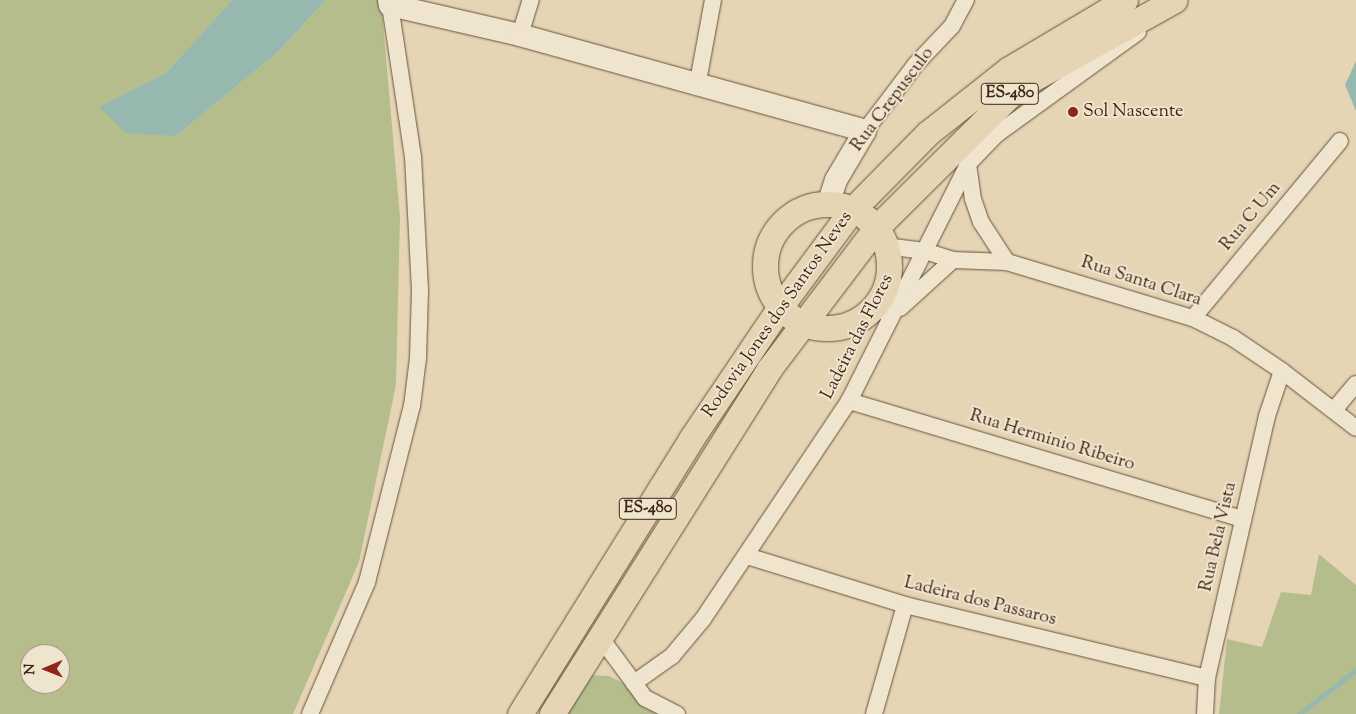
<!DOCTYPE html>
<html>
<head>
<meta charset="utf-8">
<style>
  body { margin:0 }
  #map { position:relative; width:1356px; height:714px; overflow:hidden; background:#e6d5b4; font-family:"Sorts Mill Goudy",serif }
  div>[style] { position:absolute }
  .green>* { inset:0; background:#b6bd8c }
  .water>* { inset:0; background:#96b8ae }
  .stream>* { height:5px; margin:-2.5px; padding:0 2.5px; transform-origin:2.5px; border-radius:2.5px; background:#96b8ae }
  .roads { filter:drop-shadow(0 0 1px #67523c) drop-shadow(0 0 1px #67523c) }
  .street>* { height:16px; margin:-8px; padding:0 8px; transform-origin:8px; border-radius:8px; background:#efe4ce }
  .secondary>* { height:22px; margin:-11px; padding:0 11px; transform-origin:11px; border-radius:11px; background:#efe4ce }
  .primary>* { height:25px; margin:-12.5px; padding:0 12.5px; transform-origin:12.5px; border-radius:12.5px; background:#e6d5b4 }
  .primary>.ring { margin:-12.5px; padding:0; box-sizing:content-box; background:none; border:25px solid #e6d5b4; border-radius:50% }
  .dots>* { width:14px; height:14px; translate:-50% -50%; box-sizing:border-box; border:2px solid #efe4ce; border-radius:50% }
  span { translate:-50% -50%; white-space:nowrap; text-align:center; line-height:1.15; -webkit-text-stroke:4px #efe4ce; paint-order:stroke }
  .shield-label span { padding:1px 4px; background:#efe4ce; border:1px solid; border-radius:4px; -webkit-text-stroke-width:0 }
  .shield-label { font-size:16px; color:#3d2714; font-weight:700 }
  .street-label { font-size:18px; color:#3d2714 }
  .poi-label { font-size:18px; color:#3d2714 }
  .left { translate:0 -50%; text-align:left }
  .north { position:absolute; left:20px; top:644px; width:50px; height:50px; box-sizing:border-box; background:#efe4ce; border:1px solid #a89884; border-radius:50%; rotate:269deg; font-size:14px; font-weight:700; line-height:20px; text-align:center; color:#3d2714 }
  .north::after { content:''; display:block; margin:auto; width:18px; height:22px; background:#8f2418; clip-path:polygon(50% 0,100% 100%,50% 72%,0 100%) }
</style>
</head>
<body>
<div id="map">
  <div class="green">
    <div style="clip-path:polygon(evenodd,0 0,232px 0,166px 73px,100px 107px,176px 136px,278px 52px,326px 0,381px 0,400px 217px,396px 385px,359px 562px,293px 714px,0 714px,0 0,30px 654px,60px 654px,60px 684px,30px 684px,30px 654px)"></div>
    <div style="clip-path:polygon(1319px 554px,1356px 585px,1356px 714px,1219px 714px,1227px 639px,1262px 647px,1281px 592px,1311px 595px)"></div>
    <div style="clip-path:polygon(589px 675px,609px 676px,686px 714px,565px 714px)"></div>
  </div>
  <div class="water">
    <div style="clip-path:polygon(232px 0,326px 0,278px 52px,176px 136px,126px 133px,99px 107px,166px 73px)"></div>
    <div style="clip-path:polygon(1356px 61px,1356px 111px,1345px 85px)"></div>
  </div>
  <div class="stream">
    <div style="left:1299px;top:714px;width:72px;rotate:-37.7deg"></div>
  </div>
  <div class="roads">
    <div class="street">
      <div style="left:520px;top:35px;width:37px;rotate:-73deg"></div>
      <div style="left:697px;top:87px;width:88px;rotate:-79.6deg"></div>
      <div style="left:865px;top:131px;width:84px;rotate:-52.7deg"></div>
      <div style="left:916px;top:64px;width:52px;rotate:-46.5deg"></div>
      <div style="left:952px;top:26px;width:30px;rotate:-62deg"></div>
      <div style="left:968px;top:164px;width:35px;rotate:82deg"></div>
      <div style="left:973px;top:199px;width:24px;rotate:71deg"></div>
      <div style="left:981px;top:222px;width:48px;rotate:57deg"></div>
      <div style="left:885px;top:246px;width:40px;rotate:7.1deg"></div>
      <div style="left:925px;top:251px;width:29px;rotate:18deg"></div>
      <div style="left:953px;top:260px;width:54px;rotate:2.1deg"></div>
      <div style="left:1007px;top:262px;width:194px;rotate:16.8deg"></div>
      <div style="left:1193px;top:318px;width:45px;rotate:26.6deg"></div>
      <div style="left:1233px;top:338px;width:59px;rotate:34deg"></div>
      <div style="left:1282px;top:371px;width:93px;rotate:37.6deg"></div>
      <div style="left:875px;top:305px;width:19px;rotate:35deg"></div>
      <div style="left:900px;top:308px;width:72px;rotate:-42.2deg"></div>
      <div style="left:1193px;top:318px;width:230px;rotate:-50.3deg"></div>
      <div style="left:849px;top:401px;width:411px;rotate:16.7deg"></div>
      <div style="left:1334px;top:410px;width:34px;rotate:-50deg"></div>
      <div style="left:747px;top:556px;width:165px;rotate:17.2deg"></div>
      <div style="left:905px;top:605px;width:311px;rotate:13.6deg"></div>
      <div style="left:600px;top:637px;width:57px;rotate:53.5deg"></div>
      <div style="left:634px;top:683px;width:47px;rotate:-35.4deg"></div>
      <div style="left:672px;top:656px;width:48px;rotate:-50deg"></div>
      <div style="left:703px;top:619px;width:262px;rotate:-56.2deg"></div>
      <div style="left:849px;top:401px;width:265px;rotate:-63.3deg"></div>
      <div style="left:968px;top:164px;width:42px;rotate:-46deg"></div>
      <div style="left:997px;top:134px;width:174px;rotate:-35.9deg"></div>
      <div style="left:634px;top:683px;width:19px;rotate:54deg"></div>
      <div style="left:645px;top:698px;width:36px;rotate:27deg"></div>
      <div style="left:310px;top:714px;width:144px;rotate:-66.6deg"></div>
      <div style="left:367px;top:582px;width:182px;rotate:-75.7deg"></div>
      <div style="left:412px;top:406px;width:48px;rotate:-82.9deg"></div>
      <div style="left:418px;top:358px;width:68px;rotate:-88.3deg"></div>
      <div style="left:420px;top:290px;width:133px;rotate:-93deg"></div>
      <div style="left:413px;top:157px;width:154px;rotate:-98.6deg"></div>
      <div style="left:874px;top:714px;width:113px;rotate:-74.1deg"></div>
      <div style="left:1205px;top:714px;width:36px;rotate:-87deg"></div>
      <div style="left:1207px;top:678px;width:269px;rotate:-77.1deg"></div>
      <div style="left:1267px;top:416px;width:47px;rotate:-71.6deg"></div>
    </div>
    <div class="secondary">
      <div style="left:389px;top:0;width:5px;rotate:79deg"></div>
      <div style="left:390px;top:5px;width:133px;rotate:13deg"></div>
      <div style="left:520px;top:35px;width:358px;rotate:15.5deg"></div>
      <div style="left:865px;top:131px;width:57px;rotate:120.6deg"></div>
      <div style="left:836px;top:180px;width:26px;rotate:108deg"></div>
    </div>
    <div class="primary">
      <div class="ring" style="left:765px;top:204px;width:99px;height:99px"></div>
      <div style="left:520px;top:714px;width:324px;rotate:-58.1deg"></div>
      <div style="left:691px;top:439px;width:159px;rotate:-56deg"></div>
      <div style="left:780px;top:307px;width:121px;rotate:-53.4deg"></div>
      <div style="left:852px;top:210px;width:108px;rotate:-45.4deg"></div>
      <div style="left:928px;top:133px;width:103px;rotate:-38.3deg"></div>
      <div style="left:1009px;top:69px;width:135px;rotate:-30.7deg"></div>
      <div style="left:552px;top:714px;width:408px;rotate:-57.8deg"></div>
      <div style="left:769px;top:369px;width:177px;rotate:-52.8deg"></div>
      <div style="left:876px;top:228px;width:200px;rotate:-44.8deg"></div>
      <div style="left:1018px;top:87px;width:179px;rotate:-29deg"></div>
    </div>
  </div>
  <div class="dots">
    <div style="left:1073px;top:112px;background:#8f2418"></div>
  </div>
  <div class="shield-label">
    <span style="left:1010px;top:94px">ES-480</span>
    <span style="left:648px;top:509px">ES-480</span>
  </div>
  <div class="street-label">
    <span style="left:893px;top:100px;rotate:-53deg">Rua Crepusculo</span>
    <span style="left:1251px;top:217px;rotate:-50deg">Rua C Um</span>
    <span style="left:1141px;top:282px;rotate:18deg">Rua Santa Clara</span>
    <span style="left:778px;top:315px;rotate:-55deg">Rodovia Jones dos Santos Neves</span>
    <span style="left:858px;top:337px;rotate:-63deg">Ladeira das Flores</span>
    <span style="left:1052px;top:441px;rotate:17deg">Rua Herminio Ribeiro</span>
    <span style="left:1219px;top:537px;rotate:-77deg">Rua Bela Vista</span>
    <span style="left:980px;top:602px;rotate:14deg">Ladeira dos Passaros</span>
  </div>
  <div class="poi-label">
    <span class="left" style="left:1083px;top:112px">Sol Nascente</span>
  </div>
  <div class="north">N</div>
</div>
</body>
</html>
